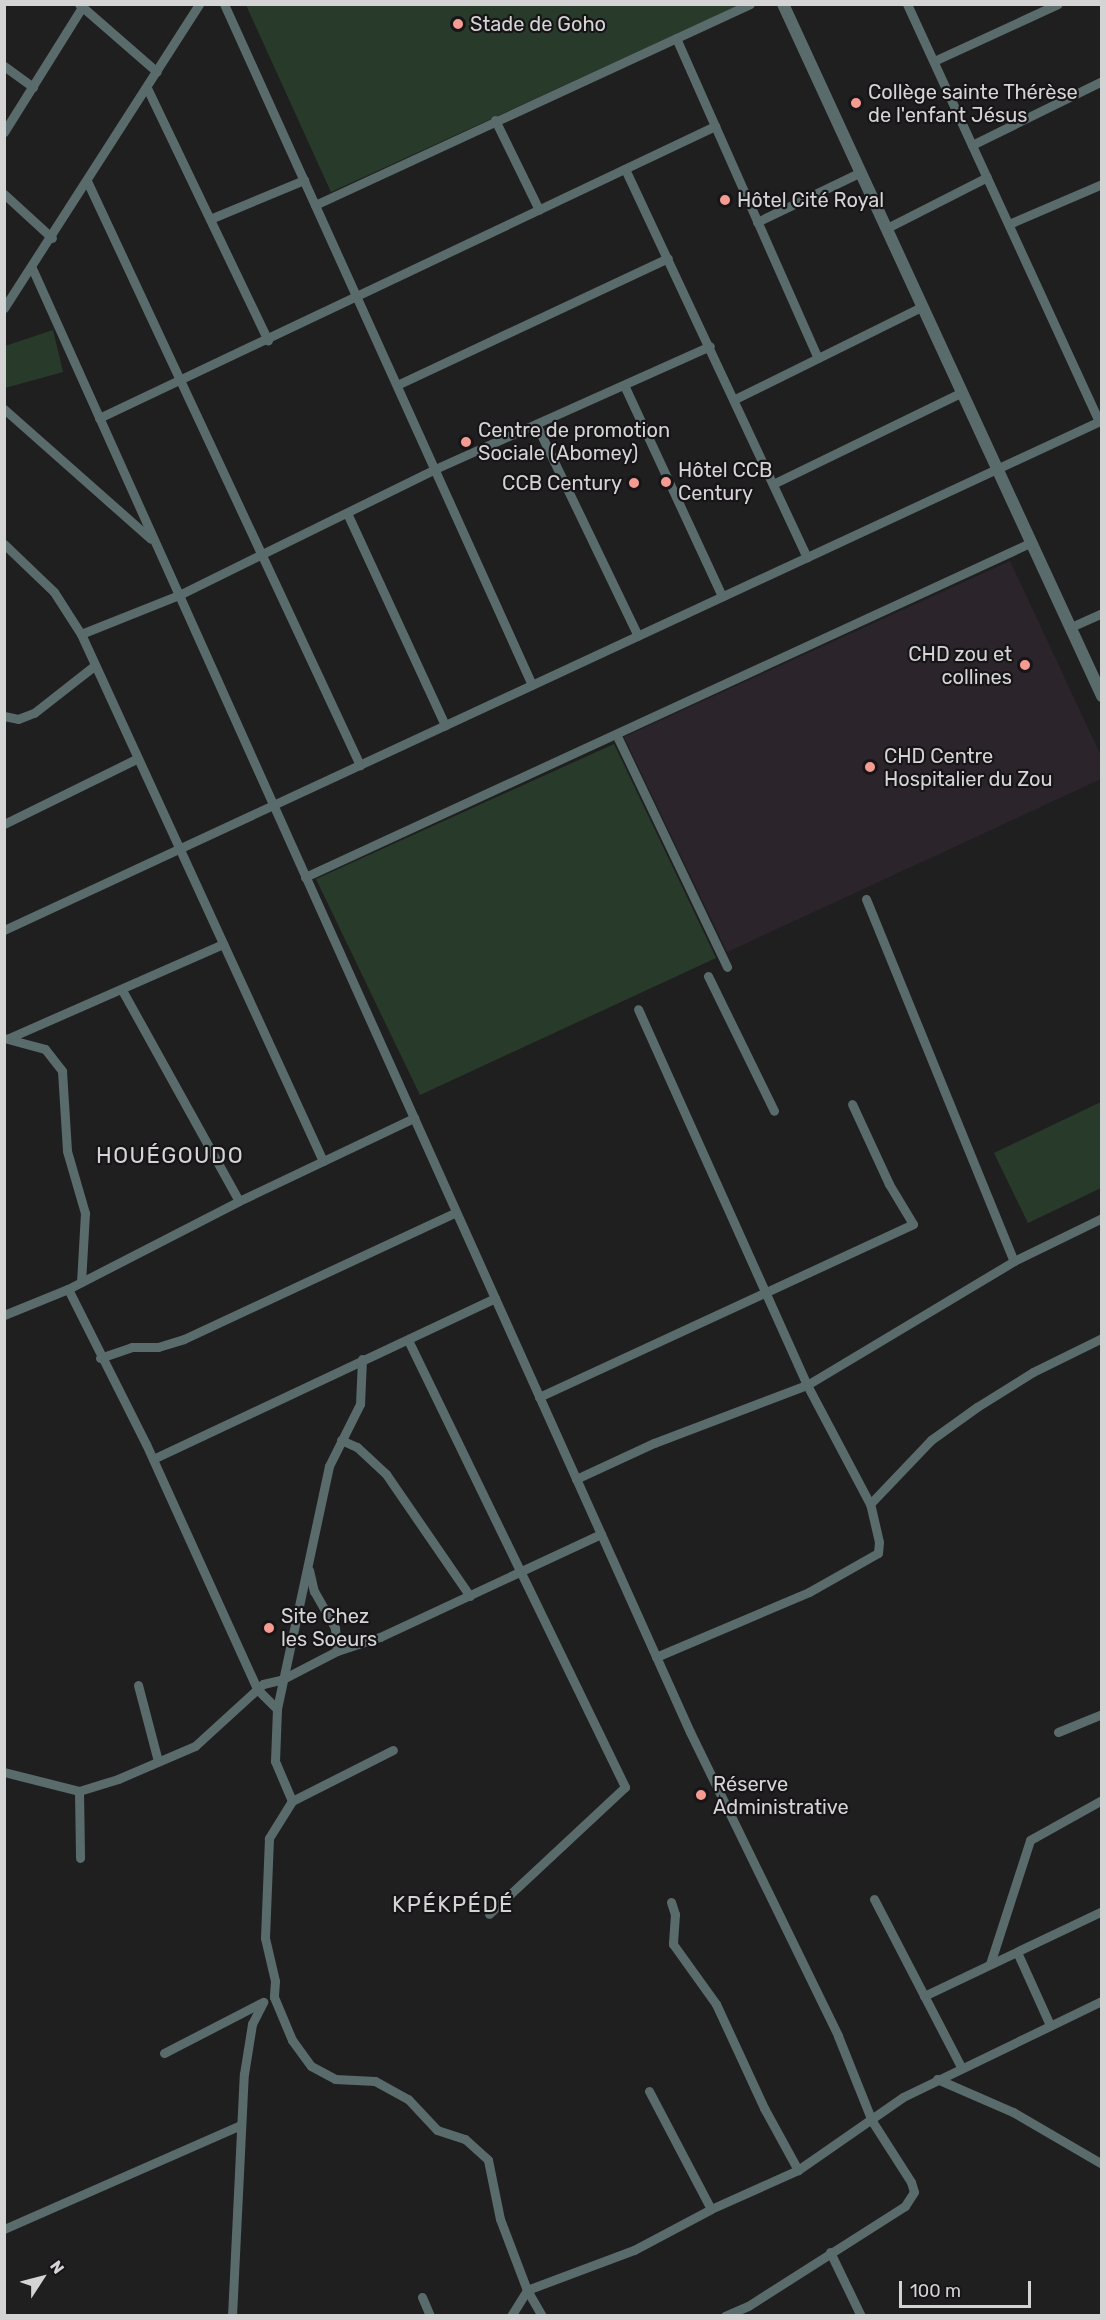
<!DOCTYPE html>
<html>
<head>
<meta charset="utf-8">
<style>
  body { margin:0 }
  #map { position:relative; width:1106px; height:2320px; overflow:hidden; background:#201f20; font-family:Rubik,sans-serif }
  div>[style] { position:absolute }
  .built>* { inset:0; background:#2b252b }
  .green>* { inset:0; background:#283b2a }
  .minor>* { height:9px; margin:-4.5px; padding:0 4.5px; transform-origin:4.5px; border-radius:4.5px; background:#5a6b6c }
  .tertiary>* { height:12px; margin:-6px; padding:0 6px; transform-origin:6px; border-radius:6px; background:#5a6b6c }
  .dots>* { width:16px; height:16px; translate:-50% -50%; box-sizing:border-box; border:3px solid #171517; border-radius:50% }
  span { translate:-50% -50%; white-space:nowrap; text-align:center; line-height:1.15; -webkit-text-stroke:4.5px #171517; paint-order:stroke }
  .poi-label { font-size:20px; color:#d5d4d5 }
  .left { translate:0 -50%; text-align:left }
  .right { translate:-100% -50%; text-align:right }
  .quarter-label { font-size:22px; color:#d5d4d5; letter-spacing:1.5px }
  .frame { position:absolute; inset:0; border:6px solid #d5d4d5; pointer-events:none }
  .north { position:absolute; left:12px; top:2248px; width:60px; height:60px; -webkit-text-stroke:4px #171517; paint-order:stroke; rotate:54deg; font-size:16px; font-weight:700; line-height:24px; text-align:center; color:#d5d4d5 }
  .north::after { content:''; display:block; margin:auto; width:21px; height:27px; background:#d5d4d5; clip-path:polygon(50% 0,100% 100%,50% 72%,0 100%) }
  .scale { position:absolute; left:899px; top:2281px; width:132px; height:27px; box-sizing:border-box; border:3px solid #d5d4d5; border-top:0; padding-left:8px; font-size:18px; line-height:21px; white-space:nowrap; color:#d5d4d5; -webkit-text-stroke:4px #171517; paint-order:stroke }
</style>
</head>
<body>
<div id="map">
  <div class="built">
    <div style="clip-path:polygon(1010px 561px,1101px 756px,1101px 779px,727px 952px,624px 737px)"></div>
  </div>
  <div class="green">
    <div style="clip-path:polygon(246px 5px,740px 5px,331px 192px)"></div>
    <div style="clip-path:polygon(53px 330px,63px 372px,5px 388px,5px 346px)"></div>
    <div style="clip-path:polygon(614px 744px,716px 958px,420px 1095px,316px 879px)"></div>
    <div style="clip-path:polygon(1101px 1102px,1101px 1188px,1028px 1223px,994px 1153px)"></div>
  </div>
  <div class="minor">
    <div style="left:79px;top:4px;width:103px;rotate:41.1deg"></div>
    <div style="left:224px;top:4px;width:747px;rotate:65.66deg"></div>
    <div style="left:907px;top:4px;width:459px;rotate:65.3deg"></div>
    <div style="left:676px;top:38px;width:350px;rotate:66.1deg"></div>
    <div style="left:934px;top:61px;width:136px;rotate:-24.7deg"></div>
    <div style="left:4px;top:66px;width:36px;rotate:36deg"></div>
    <div style="left:147px;top:88px;width:280px;rotate:64.4deg"></div>
    <div style="left:495px;top:120px;width:100px;rotate:63.9deg"></div>
    <div style="left:4px;top:132px;width:147px;rotate:-58deg"></div>
    <div style="left:972px;top:145px;width:145px;rotate:-26.2deg"></div>
    <div style="left:625px;top:169px;width:429px;rotate:64.9deg"></div>
    <div style="left:87px;top:181px;width:645px;rotate:64.95deg"></div>
    <div style="left:4px;top:194px;width:65px;rotate:42.5deg"></div>
    <div style="left:315px;top:205px;width:479px;rotate:-24.8deg"></div>
    <div style="left:210px;top:219px;width:102px;rotate:-22.5deg"></div>
    <div style="left:757px;top:222px;width:115px;rotate:-25.7deg"></div>
    <div style="left:1009px;top:224px;width:101px;rotate:-23.3deg"></div>
    <div style="left:887px;top:228px;width:112px;rotate:-27deg"></div>
    <div style="left:32px;top:268px;width:1605px;rotate:65.8deg"></div>
    <div style="left:690px;top:1732px;width:338px;rotate:64deg"></div>
    <div style="left:838px;top:2036px;width:92px;rotate:68.2deg"></div>
    <div style="left:872px;top:2121px;width:72px;rotate:57.4deg"></div>
    <div style="left:911px;top:2182px;width:10px;rotate:73deg"></div>
    <div style="left:914px;top:2192px;width:17px;rotate:123deg"></div>
    <div style="left:905px;top:2206px;width:186px;rotate:147.5deg"></div>
    <div style="left:748px;top:2306px;width:25px;rotate:157deg"></div>
    <div style="left:4px;top:308px;width:361px;rotate:-57.3deg"></div>
    <div style="left:397px;top:385px;width:299px;rotate:-25.1deg"></div>
    <div style="left:624px;top:385px;width:233px;rotate:65.1deg"></div>
    <div style="left:735px;top:399px;width:210px;rotate:-26.3deg"></div>
    <div style="left:4px;top:409px;width:196px;rotate:41.5deg"></div>
    <div style="left:99px;top:418px;width:682px;rotate:-25.36deg"></div>
    <div style="left:536px;top:424px;width:235px;rotate:64.3deg"></div>
    <div style="left:775px;top:483px;width:208px;rotate:-25.9deg"></div>
    <div style="left:347px;top:513px;width:234px;rotate:65.2deg"></div>
    <div style="left:4px;top:544px;width:69px;rotate:43.8deg"></div>
    <div style="left:54px;top:592px;width:50px;rotate:57.3deg"></div>
    <div style="left:81px;top:634px;width:580px;rotate:65.34deg"></div>
    <div style="left:1071px;top:627px;width:34px;rotate:-24deg"></div>
    <div style="left:81px;top:634px;width:105px;rotate:-21.7deg"></div>
    <div style="left:179px;top:595px;width:285px;rotate:-26.2deg"></div>
    <div style="left:435px;top:469px;width:301px;rotate:-24.1deg"></div>
    <div style="left:4px;top:716px;width:14px;rotate:12deg"></div>
    <div style="left:18px;top:719px;width:17px;rotate:-21deg"></div>
    <div style="left:34px;top:713px;width:76px;rotate:-38.1deg"></div>
    <div style="left:616px;top:734px;width:258px;rotate:64.5deg"></div>
    <div style="left:4px;top:824px;width:147px;rotate:-26.2deg"></div>
    <div style="left:305px;top:877px;width:800px;rotate:-24.74deg"></div>
    <div style="left:866px;top:899px;width:391px;rotate:67.8deg"></div>
    <div style="left:4px;top:930px;width:1211px;rotate:-24.91deg"></div>
    <div style="left:708px;top:976px;width:150px;rotate:63.9deg"></div>
    <div style="left:122px;top:990px;width:241px;rotate:61deg"></div>
    <div style="left:4px;top:1038px;width:42px;rotate:15deg"></div>
    <div style="left:45px;top:1049px;width:28px;rotate:52deg"></div>
    <div style="left:62px;top:1071px;width:80px;rotate:86.4deg"></div>
    <div style="left:67px;top:1151px;width:65px;rotate:73.8deg"></div>
    <div style="left:85px;top:1213px;width:69px;rotate:93.3deg"></div>
    <div style="left:9px;top:1038px;width:234px;rotate:-23.7deg"></div>
    <div style="left:68px;top:1289px;width:174px;rotate:63.3deg"></div>
    <div style="left:146px;top:1444px;width:269px;rotate:65.6deg"></div>
    <div style="left:257px;top:1689px;width:28px;rotate:45deg"></div>
    <div style="left:4px;top:1315px;width:69px;rotate:-22.1deg"></div>
    <div style="left:68px;top:1289px;width:192px;rotate:-27.2deg"></div>
    <div style="left:239px;top:1201px;width:194px;rotate:-25.4deg"></div>
    <div style="left:408px;top:1340px;width:497px;rotate:64.1deg"></div>
    <div style="left:625px;top:1787px;width:186px;rotate:137deg"></div>
    <div style="left:100px;top:1358px;width:34px;rotate:-19deg"></div>
    <div style="left:132px;top:1347px;width:26px"></div>
    <div style="left:158px;top:1347px;width:27px;rotate:-17deg"></div>
    <div style="left:184px;top:1339px;width:300px;rotate:-25deg"></div>
    <div style="left:362px;top:1359px;width:45px;rotate:92.5deg"></div>
    <div style="left:360px;top:1404px;width:69px;rotate:116.6deg"></div>
    <div style="left:329px;top:1466px;width:249px;rotate:102.1deg"></div>
    <div style="left:277px;top:1709px;width:52px;rotate:92.2deg"></div>
    <div style="left:275px;top:1761px;width:43px;rotate:67deg"></div>
    <div style="left:292px;top:1801px;width:44px;rotate:121.9deg"></div>
    <div style="left:269px;top:1838px;width:100px;rotate:92.3deg"></div>
    <div style="left:265px;top:1938px;width:44px;rotate:76.9deg"></div>
    <div style="left:275px;top:1981px;width:16px;rotate:94deg"></div>
    <div style="left:274px;top:1997px;width:47px;rotate:67.3deg"></div>
    <div style="left:292px;top:2040px;width:32px;rotate:54deg"></div>
    <div style="left:311px;top:2066px;width:27px;rotate:28deg"></div>
    <div style="left:335px;top:2079px;width:40px;rotate:2.9deg"></div>
    <div style="left:375px;top:2081px;width:38px;rotate:29deg"></div>
    <div style="left:408px;top:2099px;width:42px;rotate:46.9deg"></div>
    <div style="left:437px;top:2130px;width:29px;rotate:18deg"></div>
    <div style="left:465px;top:2139px;width:31px;rotate:42deg"></div>
    <div style="left:488px;top:2160px;width:60px;rotate:78.5deg"></div>
    <div style="left:500px;top:2219px;width:76px;rotate:69.2deg"></div>
    <div style="left:527px;top:2290px;width:30px;rotate:60deg"></div>
    <div style="left:539px;top:1397px;width:412px;rotate:-24.8deg"></div>
    <div style="left:913px;top:1224px;width:47px;rotate:-121deg"></div>
    <div style="left:889px;top:1184px;width:88px;rotate:-114.8deg"></div>
    <div style="left:341px;top:1440px;width:17px;rotate:24deg"></div>
    <div style="left:357px;top:1447px;width:40px;rotate:43deg"></div>
    <div style="left:386px;top:1474px;width:148px;rotate:55.5deg"></div>
    <div style="left:153px;top:1459px;width:378px;rotate:-25.2deg"></div>
    <div style="left:576px;top:1479px;width:86px;rotate:-24.8deg"></div>
    <div style="left:654px;top:1443px;width:164px;rotate:-20.8deg"></div>
    <div style="left:807px;top:1385px;width:412px;rotate:-114.2deg"></div>
    <div style="left:870px;top:1504px;width:88px;rotate:-46.4deg"></div>
    <div style="left:931px;top:1440px;width:57px;rotate:-35.7deg"></div>
    <div style="left:977px;top:1407px;width:66px;rotate:-32deg"></div>
    <div style="left:1033px;top:1372px;width:77px;rotate:-26.2deg"></div>
    <div style="left:309px;top:1570px;width:22px;rotate:77deg"></div>
    <div style="left:314px;top:1591px;width:43px;rotate:60.4deg"></div>
    <div style="left:335px;top:1628px;width:23px;rotate:85deg"></div>
    <div style="left:656px;top:1657px;width:166px;rotate:-23deg"></div>
    <div style="left:809px;top:1592px;width:79px;rotate:-29.5deg"></div>
    <div style="left:878px;top:1553px;width:11px;rotate:-85deg"></div>
    <div style="left:879px;top:1542px;width:39px;rotate:-103deg"></div>
    <div style="left:870px;top:1504px;width:135px;rotate:-117.9deg"></div>
    <div style="left:807px;top:1385px;width:241px;rotate:-30.9deg"></div>
    <div style="left:1014px;top:1261px;width:98px;rotate:-26deg"></div>
    <div style="left:138px;top:1685px;width:79px;rotate:75.3deg"></div>
    <div style="left:1058px;top:1732px;width:48px;rotate:-22.2deg"></div>
    <div style="left:4px;top:1772px;width:77px;rotate:14.2deg"></div>
    <div style="left:79px;top:1791px;width:41px;rotate:-17.1deg"></div>
    <div style="left:118px;top:1779px;width:84px;rotate:-23.2deg"></div>
    <div style="left:195px;top:1746px;width:92px;rotate:-42.4deg"></div>
    <div style="left:263px;top:1684px;width:18px;rotate:-13deg"></div>
    <div style="left:281px;top:1680px;width:63px;rotate:-27.4deg"></div>
    <div style="left:337px;top:1651px;width:45px;rotate:-18deg"></div>
    <div style="left:380px;top:1637px;width:244px;rotate:-25deg"></div>
    <div style="left:79px;top:1791px;width:67px;rotate:89.1deg"></div>
    <div style="left:292px;top:1801px;width:113px;rotate:-26.8deg"></div>
    <div style="left:874px;top:1899px;width:189px;rotate:62.6deg"></div>
    <div style="left:671px;top:1902px;width:13px;rotate:72deg"></div>
    <div style="left:675px;top:1914px;width:30px;rotate:94deg"></div>
    <div style="left:673px;top:1944px;width:74px;rotate:54.4deg"></div>
    <div style="left:716px;top:2004px;width:115px;rotate:65.2deg"></div>
    <div style="left:764px;top:2108px;width:71px;rotate:61.3deg"></div>
    <div style="left:1017px;top:1952px;width:80px;rotate:65.7deg"></div>
    <div style="left:990px;top:1964px;width:130px;rotate:-72.1deg"></div>
    <div style="left:1030px;top:1840px;width:82px;rotate:-29.1deg"></div>
    <div style="left:924px;top:1996px;width:197px;rotate:-25.5deg"></div>
    <div style="left:164px;top:2053px;width:109px;rotate:-27.3deg"></div>
    <div style="left:937px;top:2079px;width:83px;rotate:23.5deg"></div>
    <div style="left:1013px;top:2112px;width:103px;rotate:30.3deg"></div>
    <div style="left:649px;top:2091px;width:133px;rotate:62.3deg"></div>
    <div style="left:4px;top:2229px;width:257px;rotate:-23.7deg"></div>
    <div style="left:830px;top:2252px;width:71px;rotate:64.2deg"></div>
    <div style="left:422px;top:2297px;width:21px;rotate:67deg"></div>
    <div style="left:232px;top:2316px;width:242px;rotate:-87.2deg"></div>
    <div style="left:244px;top:2074px;width:51px;rotate:-80.9deg"></div>
    <div style="left:252px;top:2024px;width:25px;rotate:-63deg"></div>
    <div style="left:511px;top:2316px;width:31px;rotate:-58deg"></div>
    <div style="left:527px;top:2290px;width:114px;rotate:-20.5deg"></div>
    <div style="left:634px;top:2250px;width:87px;rotate:-28deg"></div>
    <div style="left:711px;top:2209px;width:95px;rotate:-24.1deg"></div>
    <div style="left:798px;top:2170px;width:128px;rotate:-34.8deg"></div>
    <div style="left:903px;top:2097px;width:221px;rotate:-25.8deg"></div>
  </div>
  <div class="tertiary">
    <div style="left:783px;top:4px;width:762px;rotate:65.25deg"></div>
  </div>
  <div class="dots">
    <div style="left:458px;top:24px;background:#f59c92"></div>
    <div style="left:856px;top:103px;background:#f59c92"></div>
    <div style="left:725px;top:200px;background:#f59c92"></div>
    <div style="left:466px;top:442px;background:#f59c92"></div>
    <div style="left:666px;top:482px;background:#f59c92"></div>
    <div style="left:634px;top:483px;background:#f59c92"></div>
    <div style="left:1025px;top:665px;background:#f59c92"></div>
    <div style="left:870px;top:767px;background:#f59c92"></div>
    <div style="left:269px;top:1628px;background:#f59c92"></div>
    <div style="left:701px;top:1795px;background:#f59c92"></div>
  </div>
  <div class="poi-label">
    <span class="left" style="left:470px;top:24px">Stade de Goho</span>
    <span class="left" style="left:868px;top:104px">Collège sainte Thérèse<br>de l'enfant Jésus</span>
    <span class="left" style="left:737px;top:200px">Hôtel Cité Royal</span>
    <span class="left" style="left:478px;top:442px">Centre de promotion<br>Sociale (Abomey)</span>
    <span class="left" style="left:678px;top:482px">Hôtel CCB<br>Century</span>
    <span class="right" style="left:622px;top:483px">CCB Century</span>
    <span class="right" style="left:1012px;top:666px">CHD zou et<br>collines</span>
    <span class="left" style="left:884px;top:768px">CHD Centre<br>Hospitalier du Zou</span>
    <span class="left" style="left:281px;top:1628px">Site Chez<br>les Soeurs</span>
    <span class="left" style="left:713px;top:1796px">Réserve<br>Administrative</span>
  </div>
  <div class="quarter-label">
    <span style="left:170px;top:1156px">HOUÉGOUDO</span>
    <span style="left:453px;top:1905px">KPÉKPÉDÉ</span>
  </div>
  <div class="frame"></div>
  <div class="north">N</div>
  <div class="scale">100 m</div>
</div>
</body>
</html>
